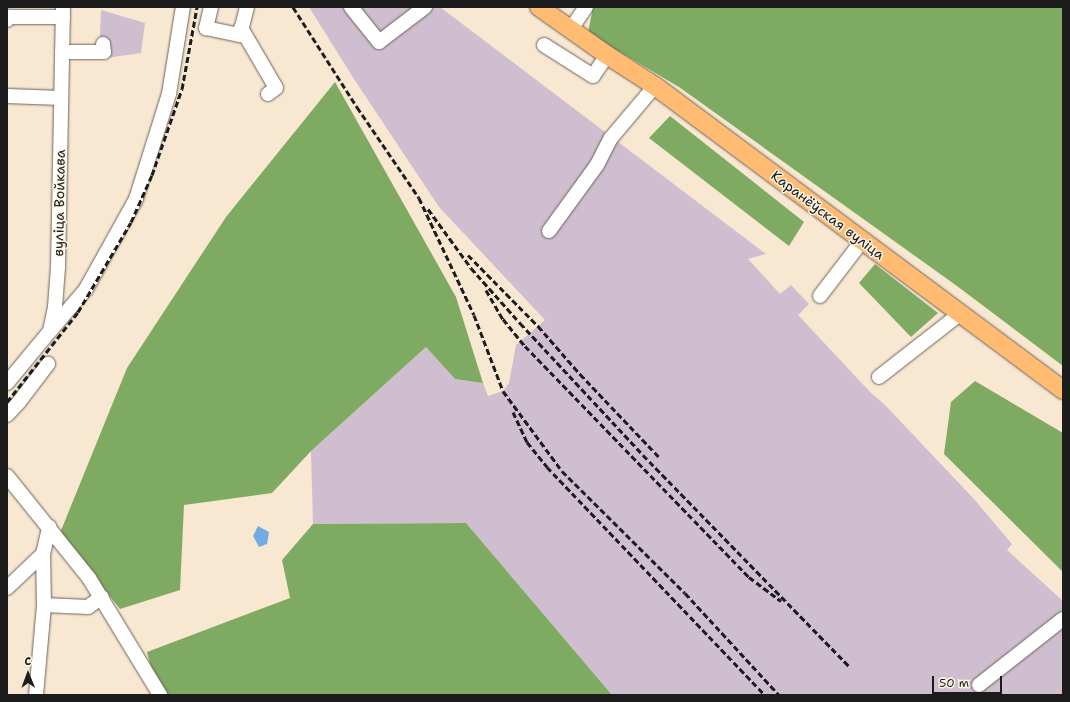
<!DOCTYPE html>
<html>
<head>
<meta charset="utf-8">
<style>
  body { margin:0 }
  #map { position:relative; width:1070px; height:702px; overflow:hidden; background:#f8e7d1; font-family:"Shantell Sans",sans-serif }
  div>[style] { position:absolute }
  .industrial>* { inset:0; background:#cfbed0 }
  .forest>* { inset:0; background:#7eaa62 }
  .water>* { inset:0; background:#73ace3 }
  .roads { filter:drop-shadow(0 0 1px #69635b) drop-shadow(0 0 1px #69635b) }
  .minor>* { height:14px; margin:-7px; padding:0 7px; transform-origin:7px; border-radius:7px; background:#fff }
  .major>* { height:18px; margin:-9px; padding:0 9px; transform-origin:9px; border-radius:9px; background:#febb71 }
  .rail>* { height:3px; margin-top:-1.5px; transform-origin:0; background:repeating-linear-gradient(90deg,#1c1c1c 0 6px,transparent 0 9px) }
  span { translate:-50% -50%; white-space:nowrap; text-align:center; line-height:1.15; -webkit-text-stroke:3px #fcf5e5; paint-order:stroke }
  .street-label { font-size:14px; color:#1c1c1c }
  .frame { position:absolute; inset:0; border:8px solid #1c1c1c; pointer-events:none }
  .north { position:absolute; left:8px; top:654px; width:40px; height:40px; -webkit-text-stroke:3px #fcf5e5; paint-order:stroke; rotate:359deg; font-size:11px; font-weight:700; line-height:16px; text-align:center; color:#1c1c1c }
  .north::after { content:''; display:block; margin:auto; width:14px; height:18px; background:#1c1c1c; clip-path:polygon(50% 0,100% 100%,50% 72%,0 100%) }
  .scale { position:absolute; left:932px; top:676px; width:70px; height:18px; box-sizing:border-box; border:2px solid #1c1c1c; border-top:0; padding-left:5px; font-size:12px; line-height:14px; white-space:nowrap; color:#1c1c1c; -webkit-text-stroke:3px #fcf5e5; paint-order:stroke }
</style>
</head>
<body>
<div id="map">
  <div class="industrial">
    <div style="clip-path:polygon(309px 7px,440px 7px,766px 254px,748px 259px,780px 294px,791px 285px,809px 304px,798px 315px,871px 393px,884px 404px,974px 499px,1012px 544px,1007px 550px,1063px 601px,1063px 695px,612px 695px,466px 523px,313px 524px,311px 451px,426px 347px,455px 379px,483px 383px,488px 396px,503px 391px,509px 383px,516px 345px,545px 320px,439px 207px,354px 79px)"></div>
    <div style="clip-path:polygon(101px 10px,145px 23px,141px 53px,99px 59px)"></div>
  </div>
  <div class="forest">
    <div style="clip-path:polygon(593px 7px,1063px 7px,1063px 366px,957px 286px,679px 87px,588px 33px)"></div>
    <div style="clip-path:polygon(335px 82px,456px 297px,483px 383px,455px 379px,426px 347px,311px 451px,272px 493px,184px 505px,180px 590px,120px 609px,60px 533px,127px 368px,226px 217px)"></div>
    <div style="clip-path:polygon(670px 116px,804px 222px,789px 246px,649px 138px)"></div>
    <div style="clip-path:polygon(875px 264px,938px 313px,911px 337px,859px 283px)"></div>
    <div style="clip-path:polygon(975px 381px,1063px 433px,1063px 572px,944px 454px,951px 402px)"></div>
    <div style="clip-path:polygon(466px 523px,612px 695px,158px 695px,147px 652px,290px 598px,282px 560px,313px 524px)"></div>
  </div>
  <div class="water">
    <div style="clip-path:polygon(258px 526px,269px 532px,267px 544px,259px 547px,253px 536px)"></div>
  </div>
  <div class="roads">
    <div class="minor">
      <div style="left:211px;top:7px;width:22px;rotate:103deg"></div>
      <div style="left:206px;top:28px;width:35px;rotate:12deg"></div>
      <div style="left:240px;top:35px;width:29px;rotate:-76deg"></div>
      <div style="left:351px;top:7px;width:45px;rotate:51.3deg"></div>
      <div style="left:379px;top:42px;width:58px;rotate:-37.3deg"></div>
      <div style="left:7px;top:20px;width:4px;rotate:-56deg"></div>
      <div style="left:9px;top:17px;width:54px"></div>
      <div style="left:241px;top:28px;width:69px;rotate:59.7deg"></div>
      <div style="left:276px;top:88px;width:10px;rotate:143deg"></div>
      <div style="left:571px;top:29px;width:27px;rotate:-56deg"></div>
      <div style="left:544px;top:45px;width:58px;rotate:32.3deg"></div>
      <div style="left:593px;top:76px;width:25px;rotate:-56deg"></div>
      <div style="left:62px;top:52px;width:42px"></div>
      <div style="left:104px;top:52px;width:8px;rotate:-97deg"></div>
      <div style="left:7px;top:96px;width:54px;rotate:2.1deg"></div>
      <div style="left:549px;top:231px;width:82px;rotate:-54deg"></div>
      <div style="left:597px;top:165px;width:30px;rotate:-63deg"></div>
      <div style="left:611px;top:138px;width:68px;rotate:-49.8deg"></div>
      <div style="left:820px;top:296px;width:69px;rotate:-52.6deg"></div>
      <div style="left:51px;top:330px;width:54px;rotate:-49.5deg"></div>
      <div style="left:86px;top:289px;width:103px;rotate:-60.9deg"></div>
      <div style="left:136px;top:199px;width:110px;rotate:-72.6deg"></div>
      <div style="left:169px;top:94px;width:88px;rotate:-80.9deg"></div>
      <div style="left:879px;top:377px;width:104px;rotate:-38deg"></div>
      <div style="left:7px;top:383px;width:67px;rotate:-50.4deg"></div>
      <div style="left:50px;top:331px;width:25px;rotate:-78deg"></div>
      <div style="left:55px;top:307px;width:40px;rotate:-85.7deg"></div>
      <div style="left:58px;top:267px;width:260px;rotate:-88.9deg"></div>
      <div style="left:7px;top:415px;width:18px;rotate:-47deg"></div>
      <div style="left:19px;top:402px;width:48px;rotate:-52.7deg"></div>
      <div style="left:7px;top:476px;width:131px;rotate:51.2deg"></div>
      <div style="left:89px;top:578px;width:137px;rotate:58.7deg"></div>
      <div style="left:7px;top:588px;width:50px;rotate:-43.4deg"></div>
      <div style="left:44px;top:605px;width:44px;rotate:2.6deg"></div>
      <div style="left:88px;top:607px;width:17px;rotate:-36deg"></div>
      <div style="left:979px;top:685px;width:107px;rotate:-38.2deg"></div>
      <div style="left:36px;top:695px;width:90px;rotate:-84.9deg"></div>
      <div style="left:44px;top:605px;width:51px;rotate:-91.1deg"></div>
      <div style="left:43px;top:554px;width:28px;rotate:-77deg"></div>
    </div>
    <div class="major">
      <div style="left:539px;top:7px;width:83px;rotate:35.2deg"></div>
      <div style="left:607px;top:55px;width:57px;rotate:32.9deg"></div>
      <div style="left:655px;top:86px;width:509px;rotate:36.69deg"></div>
    </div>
  </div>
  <div class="rail">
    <div style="left:293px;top:7px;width:119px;rotate:57.4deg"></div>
    <div style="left:357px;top:107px;width:110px;rotate:55.7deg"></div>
    <div style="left:419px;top:198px;width:129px;rotate:64.8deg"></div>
    <div style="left:474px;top:315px;width:81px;rotate:69.1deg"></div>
    <div style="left:503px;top:391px;width:99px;rotate:53.6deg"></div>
    <div style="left:562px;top:471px;width:173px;rotate:44.8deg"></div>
    <div style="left:685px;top:593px;width:139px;rotate:47.3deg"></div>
    <div style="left:428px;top:209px;width:73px;rotate:53.9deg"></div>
    <div style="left:471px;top:268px;width:74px;rotate:48.3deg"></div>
    <div style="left:520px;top:323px;width:180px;rotate:47deg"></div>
    <div style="left:643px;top:455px;width:296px;rotate:45.7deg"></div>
    <div style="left:468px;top:255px;width:100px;rotate:45.4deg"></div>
    <div style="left:538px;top:326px;width:64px;rotate:48.8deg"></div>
    <div style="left:580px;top:374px;width:116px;rotate:46.4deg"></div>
    <div style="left:486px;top:290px;width:34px;rotate:60deg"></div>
    <div style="left:503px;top:319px;width:35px;rotate:51deg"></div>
    <div style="left:525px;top:346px;width:322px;rotate:45.9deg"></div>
    <div style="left:749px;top:577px;width:40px;rotate:37deg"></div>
    <div style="left:7px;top:402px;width:115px;rotate:-51.7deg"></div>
    <div style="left:78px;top:312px;width:104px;rotate:-59.5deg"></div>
    <div style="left:131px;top:222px;width:51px;rotate:-65.9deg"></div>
    <div style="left:152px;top:175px;width:91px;rotate:-70.8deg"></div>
    <div style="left:182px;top:89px;width:83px;rotate:-79.6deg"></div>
    <div style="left:513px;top:412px;width:33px;rotate:65deg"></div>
    <div style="left:527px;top:442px;width:32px;rotate:51deg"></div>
    <div style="left:547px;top:467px;width:315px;rotate:46.3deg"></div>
  </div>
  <div class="street-label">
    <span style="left:59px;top:203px;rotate:-89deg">вуліца Войкава</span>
    <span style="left:828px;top:215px;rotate:37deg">Каранёўская вуліца</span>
  </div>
  <div class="frame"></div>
  <div class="north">С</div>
  <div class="scale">50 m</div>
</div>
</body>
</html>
